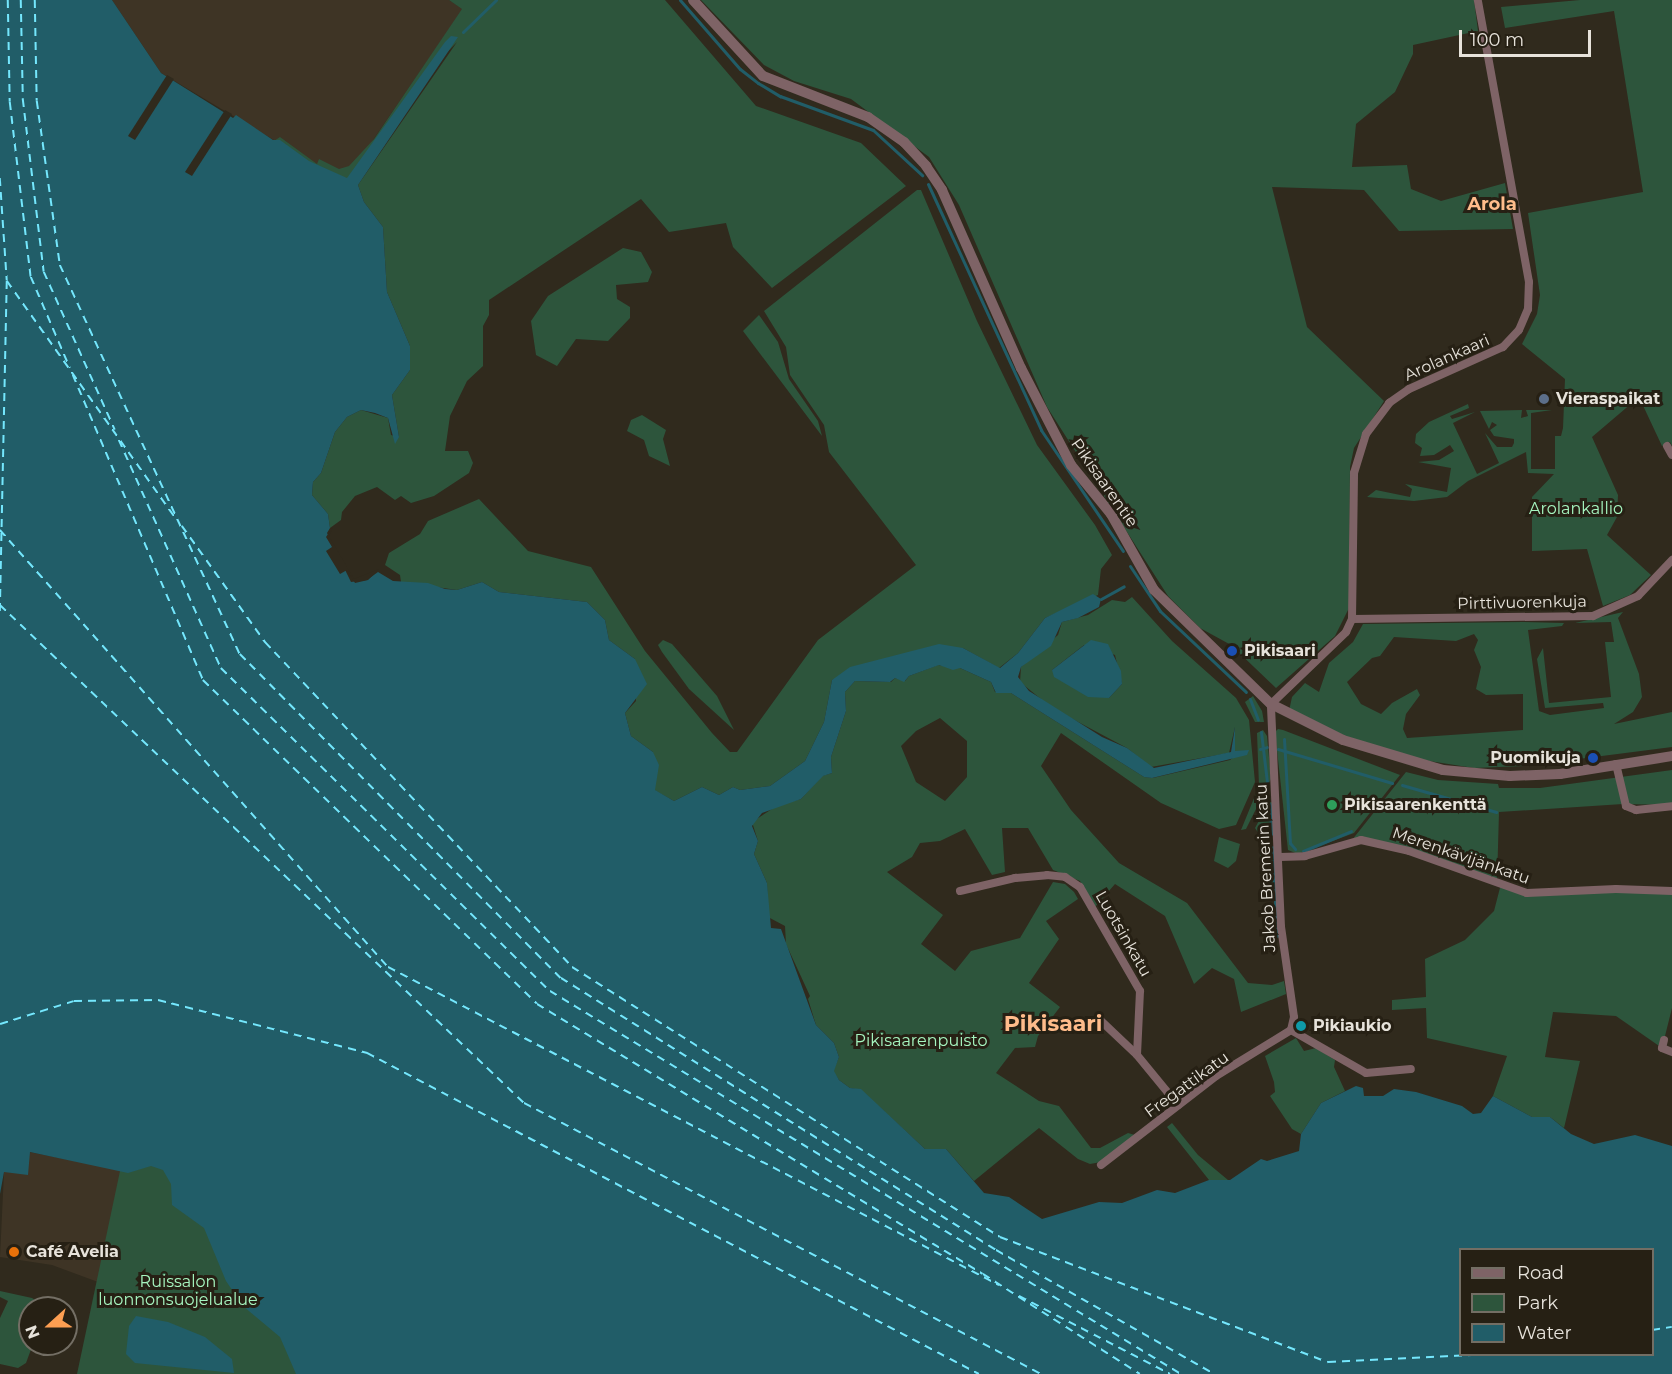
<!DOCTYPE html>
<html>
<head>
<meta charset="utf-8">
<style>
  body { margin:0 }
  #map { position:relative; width:1672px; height:1374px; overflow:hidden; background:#302a1d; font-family:Montserrat,sans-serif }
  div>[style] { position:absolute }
  .industrial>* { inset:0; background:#3e3425 }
  .green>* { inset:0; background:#2d553c }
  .water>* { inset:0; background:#215d68 }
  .pier>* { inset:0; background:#302a1d }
  .stream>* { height:3px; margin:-1.5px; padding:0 1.5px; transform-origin:1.5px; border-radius:1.5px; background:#215d68 }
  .ferry>* { height:1.5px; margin-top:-0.75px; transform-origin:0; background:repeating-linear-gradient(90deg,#74e7fd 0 8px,transparent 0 14px) }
  .minor>* { height:8px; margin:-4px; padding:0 4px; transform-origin:4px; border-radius:4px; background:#7e6366 }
  .tertiary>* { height:10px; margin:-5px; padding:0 5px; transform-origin:5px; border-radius:5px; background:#7e6366 }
  .dots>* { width:16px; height:16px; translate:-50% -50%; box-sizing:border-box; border:3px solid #262014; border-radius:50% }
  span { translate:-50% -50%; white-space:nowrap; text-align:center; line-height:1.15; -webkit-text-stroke:6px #262014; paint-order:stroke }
  .street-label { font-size:16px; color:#e7e3db }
  .poi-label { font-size:16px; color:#e7e3db; font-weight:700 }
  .left { translate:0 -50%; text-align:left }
  .right { translate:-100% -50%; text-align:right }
  .park-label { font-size:16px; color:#a6f6c0 }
  .neighbourhood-label { font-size:18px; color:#ffbc8b; font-weight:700 }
  .district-label { font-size:22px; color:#ffbc8b; font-weight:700 }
  .legend { position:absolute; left:1459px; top:1248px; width:195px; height:108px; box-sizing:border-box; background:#262014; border:2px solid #736e64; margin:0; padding:8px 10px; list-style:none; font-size:18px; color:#e7e3db }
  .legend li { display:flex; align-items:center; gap:12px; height:30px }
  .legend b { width:30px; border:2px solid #736e64 }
  .north { position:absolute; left:18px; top:1296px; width:60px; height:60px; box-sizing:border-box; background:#262014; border:2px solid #736e64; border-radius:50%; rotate:249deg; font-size:16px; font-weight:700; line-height:24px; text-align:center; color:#e7e3db }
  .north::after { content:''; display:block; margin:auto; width:21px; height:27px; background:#fc9e52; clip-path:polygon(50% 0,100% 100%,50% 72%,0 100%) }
  .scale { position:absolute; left:1459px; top:30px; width:132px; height:27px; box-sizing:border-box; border:3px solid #e7e3db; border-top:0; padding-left:8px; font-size:18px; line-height:21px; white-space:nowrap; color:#e7e3db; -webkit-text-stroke:4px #262014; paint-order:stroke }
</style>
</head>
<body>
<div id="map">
  <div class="industrial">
    <div style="clip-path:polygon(112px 0,449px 0,463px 9px,347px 178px,309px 161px,161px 73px)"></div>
    <div style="clip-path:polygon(29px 1152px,121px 1170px,98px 1282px,52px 1265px,0 1257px,4px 1172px)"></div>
  </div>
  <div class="green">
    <div style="clip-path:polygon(449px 0,665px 0,756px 106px,861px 143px,906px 186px,772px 288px,733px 247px,726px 223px,669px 232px,641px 199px,489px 300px,489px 315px,483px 326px,483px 366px,467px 381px,450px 416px,445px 451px,468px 451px,473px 463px,469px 473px,434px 496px,411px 503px,401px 496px,395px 500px,377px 487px,355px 496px,342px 512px,341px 520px,330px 528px,328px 514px,312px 495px,313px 482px,321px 473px,335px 432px,347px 417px,361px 410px,388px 418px,391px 435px,399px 437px,392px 395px,410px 370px,410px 346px,387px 292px,383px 227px,364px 202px,358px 185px,457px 42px,425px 75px,350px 179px,324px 173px,274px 141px,280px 137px,317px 164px,319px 159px,339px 169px,349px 166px,374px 139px,462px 9px)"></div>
    <div style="clip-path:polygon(701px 0,1474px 0,1478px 31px,1413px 45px,1413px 54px,1395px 92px,1356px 124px,1352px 167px,1407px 165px,1411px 189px,1441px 201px,1505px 183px,1513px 229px,1399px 231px,1364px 190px,1272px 187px,1307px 327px,1384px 401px,1354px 448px,1350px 467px,1349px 608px,1335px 636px,1276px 688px,1231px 645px,1200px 628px,1168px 596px,1047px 407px,959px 205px,929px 157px,851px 99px,794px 81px,764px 65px)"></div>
    <div style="clip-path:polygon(1580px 0,1672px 0,1672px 446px,1670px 442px,1662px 446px,1639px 397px,1592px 437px,1618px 495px,1617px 517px,1607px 535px,1651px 575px,1630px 595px,1603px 606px,1587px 549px,1532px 551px,1532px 497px,1554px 474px,1528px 473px,1526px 452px,1468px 481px,1447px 497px,1414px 501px,1367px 497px,1376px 490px,1410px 497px,1412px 489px,1405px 484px,1447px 492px,1451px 468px,1418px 462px,1439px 460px,1454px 451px,1450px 445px,1434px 455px,1420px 456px,1422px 448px,1415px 443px,1416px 434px,1429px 422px,1468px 404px,1469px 408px,1450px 416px,1452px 419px,1475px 412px,1453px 423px,1477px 474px,1499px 463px,1485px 433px,1497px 447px,1512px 447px,1514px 443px,1514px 439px,1494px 436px,1490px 430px,1497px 425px,1492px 422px,1489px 429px,1480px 411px,1522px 410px,1521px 418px,1528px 416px,1526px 410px,1552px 410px,1531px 413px,1531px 469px,1555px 469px,1555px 436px,1561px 436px,1563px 428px,1565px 379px,1522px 344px,1537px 314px,1540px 295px,1528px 213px,1643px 192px,1614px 11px,1505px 28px,1501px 7px)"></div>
    <div style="clip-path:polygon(917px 190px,921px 190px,977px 321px,1037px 445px,1095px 525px,1112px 555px,1101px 569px,1098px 595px,1045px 618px,1018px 653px,999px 668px,963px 648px,832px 680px,824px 722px,805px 761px,770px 786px,740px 790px,733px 787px,719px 795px,702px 787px,674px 801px,654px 790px,653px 752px,631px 736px,625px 713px,636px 701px,635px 659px,609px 640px,605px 620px,587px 602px,499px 592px,482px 582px,457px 590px,401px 582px,400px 575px,385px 565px,389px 553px,420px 534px,428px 521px,479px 499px,528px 551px,591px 567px,645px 651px,712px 733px,730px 752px,737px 752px,818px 640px,916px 565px,829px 452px,824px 425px,790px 375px,786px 347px,764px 311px)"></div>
    <div style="clip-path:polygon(623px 248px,641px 252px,652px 272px,648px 282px,616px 285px,617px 299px,630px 307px,630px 318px,608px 341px,576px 339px,557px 366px,536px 355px,531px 321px,548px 296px)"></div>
    <div style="clip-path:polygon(759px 315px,778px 342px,789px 379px,818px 421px,822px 436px,743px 331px)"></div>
    <div style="clip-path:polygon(642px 415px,666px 430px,663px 439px,670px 466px,649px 456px,644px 440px,627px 431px,631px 420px)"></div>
    <div style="clip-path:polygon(evenodd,1132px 597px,1172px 641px,1236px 698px,1249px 720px,1255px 782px,1236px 825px,1219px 829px,1161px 803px,1061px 733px,1041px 766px,1071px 810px,1119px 863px,1187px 903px,1248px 983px,1272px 985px,1284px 981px,1286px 994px,1241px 1012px,1234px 979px,1212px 968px,1194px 984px,1165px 916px,1115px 884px,1095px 907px,1080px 881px,1053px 870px,1028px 828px,1002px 828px,1005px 872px,992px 875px,965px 829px,940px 841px,920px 843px,912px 857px,887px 872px,943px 915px,921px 944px,955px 971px,971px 951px,1020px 938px,1053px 882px,1065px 884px,1074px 892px,1078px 899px,1046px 921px,1059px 939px,1029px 983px,1060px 1007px,1038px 1036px,1035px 1047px,1015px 1048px,996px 1073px,1039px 1101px,1059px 1106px,1091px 1148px,1100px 1148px,1128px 1133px,1135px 1135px,1101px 1162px,1090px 1164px,1078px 1159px,1039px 1128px,974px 1181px,946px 1149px,925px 1149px,861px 1090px,850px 1088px,839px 1080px,833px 1071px,839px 1057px,834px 1043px,816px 1025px,808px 999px,810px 996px,786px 944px,785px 926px,768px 917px,767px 883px,754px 854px,758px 841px,752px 822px,778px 805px,801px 799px,822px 776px,832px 773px,831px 757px,846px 711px,845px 692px,855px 681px,891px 682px,895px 678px,905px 681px,909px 676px,938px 665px,960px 668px,991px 682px,995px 692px,1011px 693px,1144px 777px,1153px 778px,1230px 760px,1240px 752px,1235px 752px,1235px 727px,1229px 753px,1151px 767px,1127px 748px,1052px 708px,1020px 682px,1021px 667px,1058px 635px,1062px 622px,1088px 615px,1112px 600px,1125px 602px,1132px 597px,1084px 645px,1115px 655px,1122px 684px,1109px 698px,1052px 670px,1084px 645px,1132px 597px,940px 718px,967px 741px,967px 777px,945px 801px,916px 782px,901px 746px,916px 731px,940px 718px)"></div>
    <div style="clip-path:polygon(evenodd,1623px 612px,1618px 618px,1639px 674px,1642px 697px,1633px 712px,1614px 724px,1672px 712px,1672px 747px,1524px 766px,1474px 768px,1410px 758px,1368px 746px,1289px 711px,1292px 697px,1305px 683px,1319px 692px,1329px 663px,1353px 642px,1363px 624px,1523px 622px,1564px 623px,1562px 626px,1528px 630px,1539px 711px,1550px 715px,1604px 708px,1603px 703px,1545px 708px,1537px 659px,1543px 648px,1549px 703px,1611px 697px,1605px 642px,1614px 642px,1611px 622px,1575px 623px,1623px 612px,1474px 634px,1478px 640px,1474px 650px,1481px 667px,1476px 689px,1486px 695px,1523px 694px,1523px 730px,1407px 738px,1403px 729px,1406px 714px,1420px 695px,1417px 689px,1392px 703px,1381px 714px,1361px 704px,1347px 682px,1372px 658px,1380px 656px,1394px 637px,1456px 641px,1474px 634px)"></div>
    <div style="clip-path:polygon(663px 640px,672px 644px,717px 696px,734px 730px,689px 689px,662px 652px,658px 645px)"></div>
    <div style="clip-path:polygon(1253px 696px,1262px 711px,1264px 722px,1255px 722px,1245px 702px)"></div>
    <div style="clip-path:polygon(1278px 729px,1283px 730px,1400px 775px,1354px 833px,1298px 854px,1288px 850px,1275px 732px)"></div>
    <div style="clip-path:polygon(1263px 730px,1267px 736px,1271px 779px,1246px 829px,1241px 830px,1259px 786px,1257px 733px)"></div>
    <div style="clip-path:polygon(1672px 770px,1672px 805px,1623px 804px,1499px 812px,1497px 882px,1409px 851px,1352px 840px,1406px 772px,1438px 780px,1498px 784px,1499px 788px,1540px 788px)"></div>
    <div style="clip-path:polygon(1269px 802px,1272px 802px,1273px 835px,1261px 837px,1255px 828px)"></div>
    <div style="clip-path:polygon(1219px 837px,1240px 844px,1236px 861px,1228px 868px,1214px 861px)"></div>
    <div style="clip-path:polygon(1270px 847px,1274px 850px,1274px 890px,1265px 889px,1259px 848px)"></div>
    <div style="clip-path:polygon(1501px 884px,1527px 893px,1672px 891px,1672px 1008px,1662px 1048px,1616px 1016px,1553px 1012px,1545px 1057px,1580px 1061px,1564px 1128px,1550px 1117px,1532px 1117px,1493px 1096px,1507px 1056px,1427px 1038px,1426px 1008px,1392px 1010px,1392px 1000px,1426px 997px,1425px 959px,1465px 940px,1494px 911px)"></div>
    <div style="clip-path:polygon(1296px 1038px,1304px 1051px,1316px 1048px,1335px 1060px,1334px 1067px,1345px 1091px,1321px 1103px,1301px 1134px,1292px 1129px,1270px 1096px,1275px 1092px,1274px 1082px,1265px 1056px)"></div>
    <div style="clip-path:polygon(1172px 1123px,1198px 1155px,1228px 1180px,1209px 1180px,1167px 1127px)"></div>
    <div style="clip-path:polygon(127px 1138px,200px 1161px,349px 1374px,77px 1374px)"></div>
    <div style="clip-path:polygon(0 1291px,32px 1298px,43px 1306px,30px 1308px,30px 1344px,33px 1344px,26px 1363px,18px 1368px,0 1364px,0 1318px,8px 1301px,0 1297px)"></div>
  </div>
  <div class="water">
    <div style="clip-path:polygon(evenodd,0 0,112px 0,161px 73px,233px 118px,236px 115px,273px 140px,280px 140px,309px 161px,347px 178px,445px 42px,451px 36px,458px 37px,358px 185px,364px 202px,383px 227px,387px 292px,410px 346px,410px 370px,392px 395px,399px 437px,395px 444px,388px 418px,375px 413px,361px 410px,347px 417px,335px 432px,321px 473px,313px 482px,312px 495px,328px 514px,330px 528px,327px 533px,351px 582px,367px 580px,378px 572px,393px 581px,428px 583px,445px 589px,457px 590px,482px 582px,499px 592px,587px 602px,605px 620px,609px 640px,635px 659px,647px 684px,625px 713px,631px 736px,653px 752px,659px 765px,655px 790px,674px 801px,702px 787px,719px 795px,733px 787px,740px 790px,770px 786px,805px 761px,824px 722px,832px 680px,850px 667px,939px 644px,963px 648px,1000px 668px,1018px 653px,1045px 618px,1093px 594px,1101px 599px,1099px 607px,1078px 618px,1062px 622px,1051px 646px,1021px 667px,1018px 677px,1029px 691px,1102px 737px,1127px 748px,1154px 768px,1231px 752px,1235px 727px,1235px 751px,1249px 750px,1247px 755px,1152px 778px,1144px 777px,1011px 693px,996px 693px,991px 682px,960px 668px,953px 670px,939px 665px,909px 676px,904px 682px,895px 678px,890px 682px,855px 681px,845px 692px,846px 711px,831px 757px,832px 773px,823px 776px,801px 799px,762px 813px,752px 826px,758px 841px,754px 854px,767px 883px,771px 928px,781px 929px,816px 1025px,834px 1043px,839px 1057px,834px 1071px,839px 1080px,850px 1088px,861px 1089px,925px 1149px,946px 1149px,984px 1193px,1009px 1197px,1042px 1219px,1099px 1202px,1122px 1203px,1157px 1190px,1175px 1193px,1209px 1180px,1230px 1180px,1261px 1159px,1267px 1161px,1299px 1151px,1301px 1134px,1321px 1103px,1356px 1086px,1363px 1088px,1364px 1096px,1383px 1096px,1394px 1089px,1416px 1092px,1462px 1106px,1473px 1114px,1481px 1113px,1493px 1096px,1532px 1117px,1550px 1117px,1571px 1134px,1594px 1144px,1635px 1135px,1672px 1146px,1672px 1374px,296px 1374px,280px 1337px,243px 1306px,226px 1281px,204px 1228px,172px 1205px,171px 1184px,163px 1170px,151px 1166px,128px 1173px,30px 1152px,28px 1175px,4px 1172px,0 1194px,0 0,1460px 1250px,1652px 1250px,1652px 1354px,1460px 1354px,1460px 1250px)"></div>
    <div style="clip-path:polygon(1091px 640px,1108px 644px,1121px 671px,1122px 684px,1109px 698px,1088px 697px,1054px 677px,1052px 670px)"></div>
    <div style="clip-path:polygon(136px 1316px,168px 1322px,205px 1337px,232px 1359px,234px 1373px,135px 1363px,126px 1354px,129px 1326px)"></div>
  </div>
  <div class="pier">
    <div style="clip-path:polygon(167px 75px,174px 79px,135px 140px,128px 136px)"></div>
    <div style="clip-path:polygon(225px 110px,232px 114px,192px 176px,185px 172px)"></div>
    <div style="clip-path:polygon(333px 527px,329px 536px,354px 579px,379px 569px,368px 580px,355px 583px,347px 570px,340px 574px,326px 551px,332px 547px,326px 537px)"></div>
  </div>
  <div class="stream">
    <div style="left:680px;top:0;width:91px;rotate:49deg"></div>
    <div style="left:740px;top:69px;width:23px;rotate:38deg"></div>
    <div style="left:758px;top:83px;width:26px;rotate:31deg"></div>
    <div style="left:780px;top:96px;width:99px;rotate:20.1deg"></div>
    <div style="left:873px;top:130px;width:67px;rotate:42.6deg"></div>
    <div style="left:463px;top:32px;width:46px;rotate:-44.1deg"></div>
    <div style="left:928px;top:184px;width:271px;rotate:65.3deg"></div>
    <div style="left:1041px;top:430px;width:146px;rotate:55.9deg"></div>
    <div style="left:1130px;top:566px;width:54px;rotate:56.3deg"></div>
    <div style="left:1160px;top:611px;width:118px;rotate:43.3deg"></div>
    <div style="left:1101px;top:599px;width:26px;rotate:-29deg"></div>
    <div style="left:1250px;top:699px;width:22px;rotate:69deg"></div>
    <div style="left:1261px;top:732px;width:50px;rotate:83.2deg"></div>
    <div style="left:1284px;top:739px;width:104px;rotate:86.7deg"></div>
    <div style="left:1290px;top:843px;width:8px;rotate:50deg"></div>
    <div style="left:1260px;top:749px;width:7px;rotate:-16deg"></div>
    <div style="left:1278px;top:749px;width:119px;rotate:16.6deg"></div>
    <div style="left:1402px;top:785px;width:98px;rotate:16deg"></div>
    <div style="left:1270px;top:804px;width:30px;rotate:88deg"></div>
    <div style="left:1272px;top:847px;width:89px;rotate:86.8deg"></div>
    <div style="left:1303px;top:851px;width:52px;rotate:-22.6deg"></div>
  </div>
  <div class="ferry">
    <div style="left:8px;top:0;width:102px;rotate:88.9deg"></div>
    <div style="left:10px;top:102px;width:176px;rotate:83.2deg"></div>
    <div style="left:31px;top:277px;width:99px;rotate:66.8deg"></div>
    <div style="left:21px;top:0;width:99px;rotate:88.8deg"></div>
    <div style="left:23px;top:99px;width:174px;rotate:83.1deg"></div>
    <div style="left:44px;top:272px;width:173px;rotate:65.8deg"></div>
    <div style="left:35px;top:0;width:101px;rotate:88.9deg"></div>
    <div style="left:37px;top:101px;width:166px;rotate:82deg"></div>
    <div style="left:60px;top:265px;width:429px;rotate:65.2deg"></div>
    <div style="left:240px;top:654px;width:456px;rotate:45.3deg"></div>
    <div style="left:561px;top:978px;width:513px;rotate:32.02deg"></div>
    <div style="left:996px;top:1250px;width:251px;rotate:29.6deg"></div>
    <div style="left:0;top:178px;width:103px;rotate:86.1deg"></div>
    <div style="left:7px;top:281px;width:332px;rotate:91.2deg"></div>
    <div style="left:7px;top:281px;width:290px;rotate:54.6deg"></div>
    <div style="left:73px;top:375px;width:332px;rotate:66.9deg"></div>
    <div style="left:203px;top:680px;width:465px;rotate:44.1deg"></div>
    <div style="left:537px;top:1004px;width:521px;rotate:31.19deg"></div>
    <div style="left:983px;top:1274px;width:186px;rotate:32.5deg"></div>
    <div style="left:119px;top:440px;width:250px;rotate:65.9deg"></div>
    <div style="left:221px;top:668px;width:461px;rotate:44.5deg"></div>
    <div style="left:550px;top:991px;width:738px;rotate:31.26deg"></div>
    <div style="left:182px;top:526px;width:143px;rotate:54.4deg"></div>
    <div style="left:265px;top:642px;width:447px;rotate:46.6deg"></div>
    <div style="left:572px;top:967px;width:506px;rotate:32.25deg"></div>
    <div style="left:1000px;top:1237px;width:351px;rotate:20.9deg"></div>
    <div style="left:1328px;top:1362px;width:164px;rotate:-2.8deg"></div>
    <div style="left:0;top:530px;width:584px;rotate:48.4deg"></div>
    <div style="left:388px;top:967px;width:689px;rotate:27.5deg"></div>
    <div style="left:0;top:605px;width:723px;rotate:43.54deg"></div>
    <div style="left:524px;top:1103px;width:584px;rotate:27.66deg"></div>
    <div style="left:0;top:1024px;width:77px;rotate:-17.3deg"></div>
    <div style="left:74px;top:1001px;width:84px;rotate:-0.7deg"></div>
    <div style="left:158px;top:1000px;width:216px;rotate:14.2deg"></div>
    <div style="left:367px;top:1053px;width:691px;rotate:27.68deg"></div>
    <div style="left:1019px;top:1296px;width:170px;rotate:27.3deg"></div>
    <div style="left:1652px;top:1330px;width:20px;rotate:-9deg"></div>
  </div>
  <div class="minor">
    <div style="left:1667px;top:446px;width:10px;rotate:61deg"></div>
    <div style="left:1352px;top:619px;width:241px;rotate:-0.7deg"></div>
    <div style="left:1593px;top:616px;width:49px;rotate:-24deg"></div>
    <div style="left:1638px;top:596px;width:50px;rotate:-46.6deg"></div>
    <div style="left:1616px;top:764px;width:43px;rotate:76.6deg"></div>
    <div style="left:1626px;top:806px;width:11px;rotate:22deg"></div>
    <div style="left:1636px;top:810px;width:36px;rotate:-6deg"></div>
    <div style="left:1280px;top:857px;width:25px;rotate:-2deg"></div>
    <div style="left:1305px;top:856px;width:58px;rotate:-15.9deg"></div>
    <div style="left:1361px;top:840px;width:49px;rotate:12.9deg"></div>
    <div style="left:1409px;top:851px;width:125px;rotate:19.6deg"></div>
    <div style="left:1527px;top:893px;width:89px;rotate:-2.6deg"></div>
    <div style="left:1616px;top:889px;width:56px;rotate:2deg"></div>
    <div style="left:960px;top:891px;width:57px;rotate:-13.3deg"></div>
    <div style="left:1015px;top:878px;width:32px;rotate:-5deg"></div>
    <div style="left:1047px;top:875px;width:18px;rotate:6deg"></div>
    <div style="left:1065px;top:877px;width:18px;rotate:34deg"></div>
    <div style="left:1080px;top:887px;width:120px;rotate:60deg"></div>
    <div style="left:1140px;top:991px;width:64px;rotate:92.7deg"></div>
    <div style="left:1137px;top:1055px;width:65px;rotate:50.6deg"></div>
    <div style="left:1099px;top:1019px;width:50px;rotate:43.4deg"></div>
    <div style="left:1291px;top:1030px;width:13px;rotate:-77deg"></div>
    <div style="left:1294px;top:1017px;width:91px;rotate:-98.2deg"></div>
    <div style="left:1281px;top:927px;width:223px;rotate:-92.6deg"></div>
    <div style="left:1271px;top:704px;width:104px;rotate:-43.8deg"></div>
    <div style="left:1346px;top:632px;width:14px;rotate:-65deg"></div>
    <div style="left:1352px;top:619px;width:146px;rotate:-89.2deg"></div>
    <div style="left:1354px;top:473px;width:41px;rotate:-72.9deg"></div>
    <div style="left:1366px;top:434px;width:39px;rotate:-53deg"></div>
    <div style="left:1389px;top:403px;width:24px;rotate:-35deg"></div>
    <div style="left:1409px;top:389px;width:103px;rotate:-24.1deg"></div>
    <div style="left:1503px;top:347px;width:23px;rotate:-47deg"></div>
    <div style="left:1519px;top:330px;width:23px;rotate:-67deg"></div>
    <div style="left:1528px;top:309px;width:27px;rotate:-88deg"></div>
    <div style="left:1529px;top:282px;width:287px;rotate:-100.3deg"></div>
    <div style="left:1291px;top:1030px;width:86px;rotate:29.8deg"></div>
    <div style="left:1366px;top:1073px;width:45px;rotate:-5.1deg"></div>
    <div style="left:1664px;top:1040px;width:8px;rotate:104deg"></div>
    <div style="left:1662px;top:1048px;width:11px;rotate:22deg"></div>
    <div style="left:1101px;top:1165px;width:145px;rotate:-37.7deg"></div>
    <div style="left:1216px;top:1076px;width:88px;rotate:-31.5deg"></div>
  </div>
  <div class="tertiary">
    <div style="left:693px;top:0;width:103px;rotate:47.4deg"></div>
    <div style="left:763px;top:76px;width:113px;rotate:21.3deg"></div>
    <div style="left:868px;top:117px;width:44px;rotate:34.8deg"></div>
    <div style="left:904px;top:142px;width:33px;rotate:47deg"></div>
    <div style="left:926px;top:166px;width:29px;rotate:56deg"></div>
    <div style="left:942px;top:190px;width:195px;rotate:66.1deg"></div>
    <div style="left:1021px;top:368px;width:109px;rotate:62.7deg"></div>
    <div style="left:1071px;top:465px;width:63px;rotate:50.8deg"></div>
    <div style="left:1111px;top:514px;width:87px;rotate:60.5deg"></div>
    <div style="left:1154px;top:590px;width:163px;rotate:44.3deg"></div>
    <div style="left:1271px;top:704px;width:80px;rotate:26.6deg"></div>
    <div style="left:1343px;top:740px;width:104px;rotate:16.7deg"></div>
    <div style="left:1443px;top:770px;width:67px;rotate:5.1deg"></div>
    <div style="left:1510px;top:776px;width:50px;rotate:-2.3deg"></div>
    <div style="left:1560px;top:774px;width:113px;rotate:-9.1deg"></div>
  </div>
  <div class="dots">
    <div style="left:1544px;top:399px;background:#5c6f8a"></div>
    <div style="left:1232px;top:651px;background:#1a4fb4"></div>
    <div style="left:1593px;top:758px;background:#1a4fb4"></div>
    <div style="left:1332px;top:805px;background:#2e9e5b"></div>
    <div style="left:1301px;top:1026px;background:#0f9aa8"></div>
    <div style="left:14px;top:1252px;background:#e8710a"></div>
  </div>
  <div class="street-label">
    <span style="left:1447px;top:358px;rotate:-24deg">Arolankaari</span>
    <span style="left:1104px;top:483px;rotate:55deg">Pikisaarentie</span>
    <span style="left:1522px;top:603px;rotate:-1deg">Pirttivuorenkuja</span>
    <span style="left:1461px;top:856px;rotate:19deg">Merenkävijänkatu</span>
    <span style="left:1266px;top:868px;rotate:-93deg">Jakob Bremerin katu</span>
    <span style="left:1123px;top:934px;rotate:60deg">Luotsinkatu</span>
    <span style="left:1187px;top:1085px;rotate:-36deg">Fregattikatu</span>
  </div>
  <div class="poi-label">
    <span class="left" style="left:1556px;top:399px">Vieraspaikat</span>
    <span class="left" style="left:1244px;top:651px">Pikisaari</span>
    <span class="right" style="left:1581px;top:758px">Puomikuja</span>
    <span class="left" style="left:1344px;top:805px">Pikisaarenkenttä</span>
    <span class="left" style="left:1313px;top:1026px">Pikiaukio</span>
    <span class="left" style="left:26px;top:1252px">Café Avelia</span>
  </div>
  <div class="park-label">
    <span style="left:1576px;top:509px">Arolankallio</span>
    <span style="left:921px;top:1041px">Pikisaarenpuisto</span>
    <span style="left:178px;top:1291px">Ruissalon<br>luonnonsuojelualue</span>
  </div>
  <div class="neighbourhood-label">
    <span style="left:1492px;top:204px">Arola</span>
  </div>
  <div class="district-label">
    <span style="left:1053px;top:1024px">Pikisaari</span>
  </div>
  <ul class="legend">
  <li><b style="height:8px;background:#7e6366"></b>Road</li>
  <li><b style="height:16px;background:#2d553c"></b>Park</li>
  <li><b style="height:16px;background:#215d68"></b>Water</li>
  </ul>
  <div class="north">N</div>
  <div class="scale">100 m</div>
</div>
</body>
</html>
